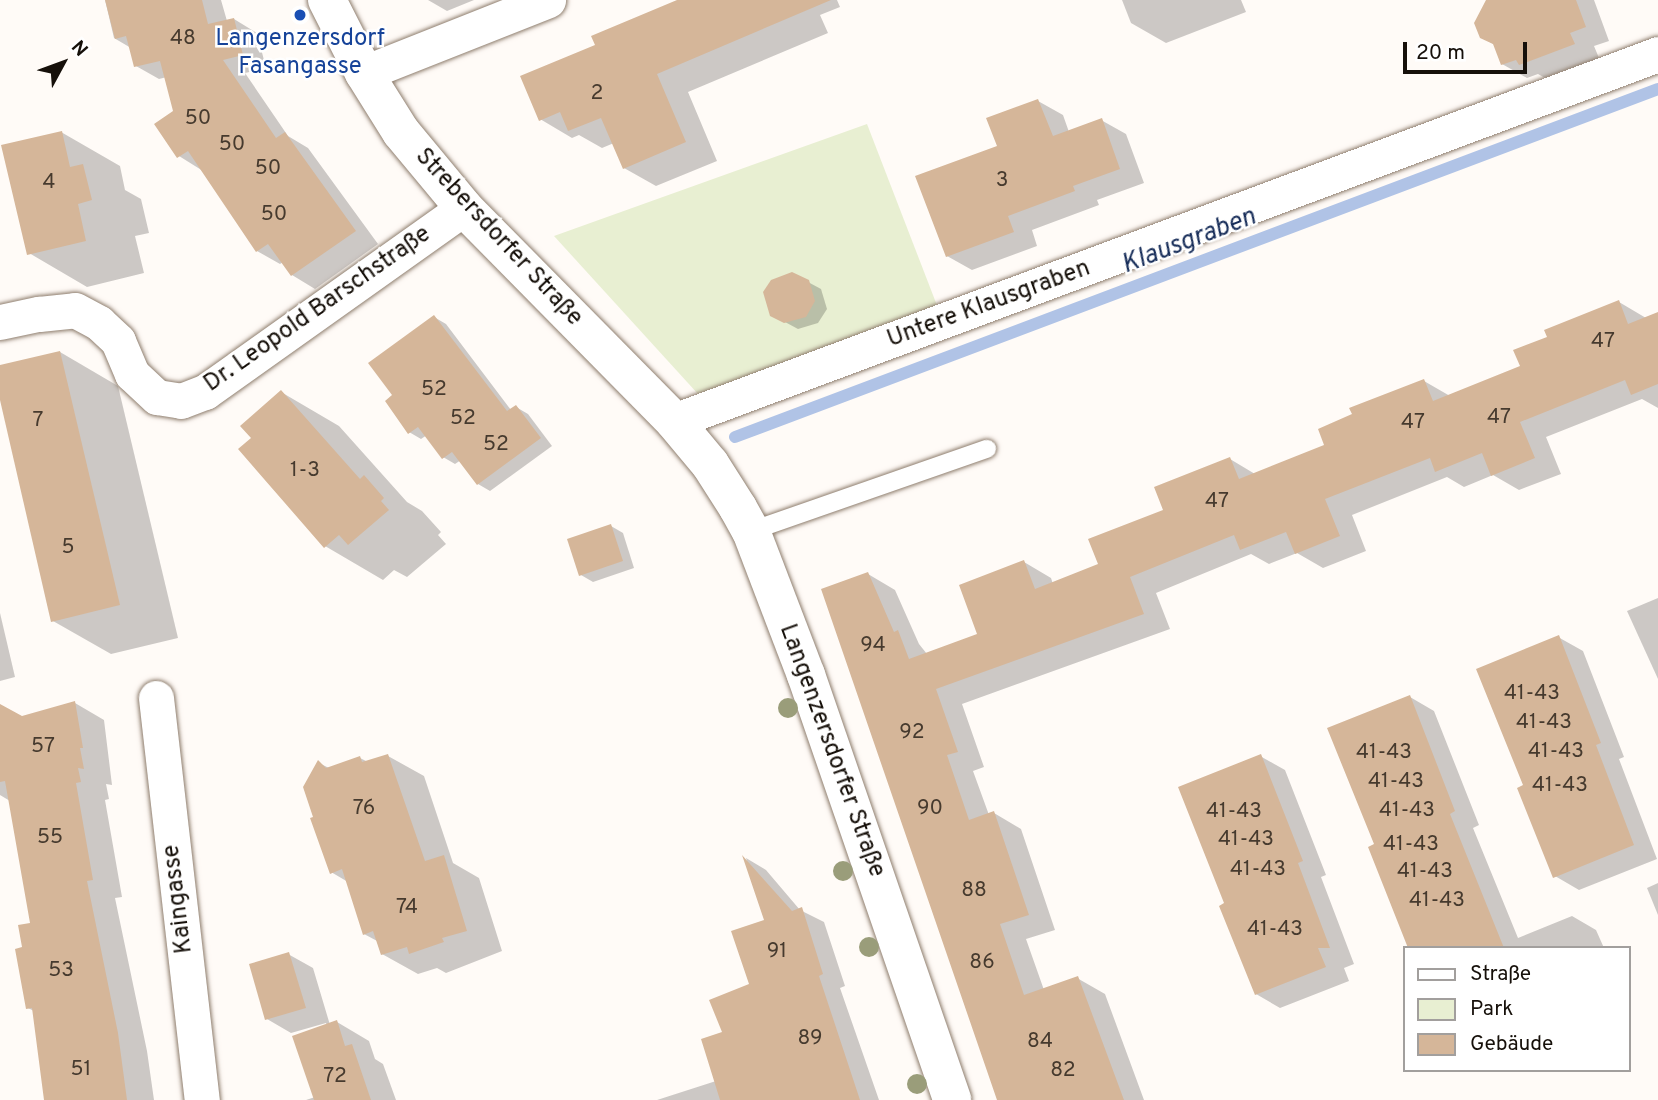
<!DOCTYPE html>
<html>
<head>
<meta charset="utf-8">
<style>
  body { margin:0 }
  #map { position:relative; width:1658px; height:1100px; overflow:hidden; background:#fffbf7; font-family:Overpass,sans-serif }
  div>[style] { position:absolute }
  .green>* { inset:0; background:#e8efd2 }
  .shadow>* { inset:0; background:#0003 }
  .stream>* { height:12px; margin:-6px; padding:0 6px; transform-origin:6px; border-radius:6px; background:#b0c3e6 }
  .building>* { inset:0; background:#d5b699 }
  .roads { filter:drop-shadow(0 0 2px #8f7e6e) drop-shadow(0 0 2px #8f7e6e) }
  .lane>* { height:18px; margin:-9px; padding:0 9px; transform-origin:9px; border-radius:9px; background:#fff }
  .street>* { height:35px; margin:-17.5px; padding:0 17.5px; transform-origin:17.5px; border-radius:17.5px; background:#fff }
  .secondary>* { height:38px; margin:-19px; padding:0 19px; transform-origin:19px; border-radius:19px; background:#fff }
  .trees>* { width:20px; height:20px; margin:-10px; border-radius:50%; background:#9a9d7a }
  .dots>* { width:19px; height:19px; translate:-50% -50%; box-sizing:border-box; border:4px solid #fff; border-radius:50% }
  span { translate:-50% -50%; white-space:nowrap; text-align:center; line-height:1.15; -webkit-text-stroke:5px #fff; paint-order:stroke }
  .number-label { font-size:21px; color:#463a2e }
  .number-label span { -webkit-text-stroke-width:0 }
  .transit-label { font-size:24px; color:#164399 }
  .street-label { font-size:24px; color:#16100a }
  .water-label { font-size:26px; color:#172d59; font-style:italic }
  .legend { position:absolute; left:1403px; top:946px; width:228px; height:126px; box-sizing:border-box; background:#fff; border:2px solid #a29f9d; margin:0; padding:9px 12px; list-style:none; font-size:21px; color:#16100a }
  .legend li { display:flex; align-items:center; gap:14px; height:35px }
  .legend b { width:35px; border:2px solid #a29f9d }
  .north { position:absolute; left:28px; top:28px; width:70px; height:70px; -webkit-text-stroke:5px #fff; paint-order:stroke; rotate:49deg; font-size:19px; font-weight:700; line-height:28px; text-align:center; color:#16100a }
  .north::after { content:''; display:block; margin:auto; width:24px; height:32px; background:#16100a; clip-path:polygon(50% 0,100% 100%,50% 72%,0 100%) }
  .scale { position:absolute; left:1403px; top:42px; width:124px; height:32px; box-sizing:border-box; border:4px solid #16100a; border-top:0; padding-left:9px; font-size:21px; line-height:24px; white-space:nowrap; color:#16100a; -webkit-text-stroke:5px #fff; paint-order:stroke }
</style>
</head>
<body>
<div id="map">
  <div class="green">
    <div style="clip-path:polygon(867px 124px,938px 308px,698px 394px,554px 236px)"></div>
  </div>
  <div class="shadow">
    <div style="clip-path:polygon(105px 0,221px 0,227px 21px,234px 19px,257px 33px,266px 68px,245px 73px,288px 136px,308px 148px,378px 244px,315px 289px,292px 275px,283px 262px,280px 264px,257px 251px,203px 171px,179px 156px,175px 112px,167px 77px,159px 79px,136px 66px,131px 48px,114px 38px)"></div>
    <div style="clip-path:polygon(428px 0,474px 0,447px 11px)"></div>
    <div style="clip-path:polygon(681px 0,837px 0,840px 7px,820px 15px,828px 33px,688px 92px,717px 161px,656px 186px,624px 168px,614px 143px,602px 148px,579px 135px,572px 138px,540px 119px,597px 46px)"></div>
    <div style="clip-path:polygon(1122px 0,1241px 0,1246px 12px,1166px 43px,1131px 23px)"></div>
    <div style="clip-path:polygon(1488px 0,1594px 0,1609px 41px,1594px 46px,1599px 58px,1545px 78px,1538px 74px,1527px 78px,1502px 64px,1495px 45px,1481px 37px)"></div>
    <div style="clip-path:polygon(1038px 101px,1063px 115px,1069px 132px,1101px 120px,1126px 134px,1144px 183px,1097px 200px,1099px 205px,1032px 230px,1037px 246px,972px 270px,947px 256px,999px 147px)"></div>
    <div style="clip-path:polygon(61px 132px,120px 166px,125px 190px,141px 199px,149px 233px,135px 236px,144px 273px,87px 287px,29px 253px)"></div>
    <div style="clip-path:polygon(808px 282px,821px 289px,827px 309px,818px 323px,798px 329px,772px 315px)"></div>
    <div style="clip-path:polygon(1619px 302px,1646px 318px,1658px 313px,1658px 408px,1642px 399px,1546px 437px,1561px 474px,1519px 490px,1493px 475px,1464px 487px,1447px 477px,1352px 515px,1366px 551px,1323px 568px,1297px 553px,1269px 564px,1251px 554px,1156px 593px,1170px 629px,962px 704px,984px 767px,973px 771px,989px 815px,994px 813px,1021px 829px,1055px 930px,1026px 939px,1044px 990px,1077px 978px,1105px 994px,1144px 1100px,1000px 1100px,868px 574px,895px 590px,919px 644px,927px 654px,979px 635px,1024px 562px,1051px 578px,1053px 584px,1100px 565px,1230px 459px,1255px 474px,1327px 446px,1424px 381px,1450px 396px,1522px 367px,1549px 338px)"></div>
    <div style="clip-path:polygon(434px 317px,446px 324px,511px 410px,516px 407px,528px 414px,552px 446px,490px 491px,478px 484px,461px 460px,455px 464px,443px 457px,427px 435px,421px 439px,409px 432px,395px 396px)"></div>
    <div style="clip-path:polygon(60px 352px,118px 386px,178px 638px,111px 654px,53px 621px,0 394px,0 366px)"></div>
    <div style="clip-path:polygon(281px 392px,339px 426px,407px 502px,422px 511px,441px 532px,438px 535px,446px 544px,407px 577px,394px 570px,383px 580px,325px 546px,253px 438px)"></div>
    <div style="clip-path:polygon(611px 526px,623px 533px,634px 568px,593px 582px,581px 575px)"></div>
    <div style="clip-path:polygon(1658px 598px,1658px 679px,1627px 611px)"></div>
    <div style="clip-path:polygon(0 613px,15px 677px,0 681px)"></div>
    <div style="clip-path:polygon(1558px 637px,1583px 651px,1624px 757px,1619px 759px,1657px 859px,1579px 890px,1555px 876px,1525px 786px)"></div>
    <div style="clip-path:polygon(1410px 697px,1434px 711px,1479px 825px,1473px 828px,1518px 938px,1572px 916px,1596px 930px,1604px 948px,1440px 948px,1376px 845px)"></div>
    <div style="clip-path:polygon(75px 703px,104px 720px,112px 785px,106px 784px,109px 799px,105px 800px,122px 897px,115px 898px,147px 1051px,154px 1100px,48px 1100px,34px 1011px,28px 1008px,24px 949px,32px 924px,10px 801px,0 795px,0 712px,21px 718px)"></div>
    <div style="clip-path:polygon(388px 756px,424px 776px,453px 863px,479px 878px,502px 951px,446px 973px,437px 968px,418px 974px,382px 954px,379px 942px,364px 934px,348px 882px,331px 872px,315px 818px,319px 763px,329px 768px,360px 758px,368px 762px)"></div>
    <div style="clip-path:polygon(1260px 756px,1285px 770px,1326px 875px,1321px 877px,1354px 964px,1344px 968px,1349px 981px,1280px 1008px,1256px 994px)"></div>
    <div style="clip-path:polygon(746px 858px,766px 870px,800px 910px,824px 922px,845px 986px,840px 988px,879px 1100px,657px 1100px,716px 1081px,724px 1033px,751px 985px,766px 921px)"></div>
    <div style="clip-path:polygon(1658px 883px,1658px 915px,1647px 888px)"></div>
    <div style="clip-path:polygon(288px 954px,313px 968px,330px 1025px,337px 1022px,369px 1041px,375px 1059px,383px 1064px,396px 1100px,306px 1100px,315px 1097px,327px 1026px,326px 1023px,291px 1033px,267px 1019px)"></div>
  </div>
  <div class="stream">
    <div style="left:735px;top:437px;width:986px;rotate:-20.66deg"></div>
  </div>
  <div class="building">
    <div style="clip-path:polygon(105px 0,202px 0,208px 24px,234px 18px,243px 55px,223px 60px,276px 138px,285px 132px,356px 231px,291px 276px,268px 244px,256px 252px,188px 151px,177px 158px,154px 124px,173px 111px,160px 61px,134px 67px,126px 36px,115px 39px)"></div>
    <div style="clip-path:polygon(677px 0,831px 0,657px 74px,686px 142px,623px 169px,601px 118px,568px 131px,560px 112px,539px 121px,520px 76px,595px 45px,591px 36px)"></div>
    <div style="clip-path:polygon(1486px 0,1576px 0,1586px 27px,1570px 33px,1575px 44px,1519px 65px,1516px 60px,1501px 65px,1493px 44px,1480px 38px,1474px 23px)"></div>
    <div style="clip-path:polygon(1038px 99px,1053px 136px,1102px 118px,1120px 169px,1073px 186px,1075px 191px,1008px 216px,1014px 232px,946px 257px,915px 176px,997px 146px,986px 118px)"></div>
    <div style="clip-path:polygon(62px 131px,70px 167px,83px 164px,92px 200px,78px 204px,86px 241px,27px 255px,1px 145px)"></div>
    <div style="clip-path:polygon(792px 272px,809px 280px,815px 301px,806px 317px,784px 323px,770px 316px,763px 292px,771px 280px)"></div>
    <div style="clip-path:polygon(1619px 300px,1628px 324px,1658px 312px,1658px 384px,1631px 395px,1625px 380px,1520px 422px,1535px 458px,1491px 476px,1482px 453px,1435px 472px,1430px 458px,1325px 499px,1340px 536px,1295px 554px,1286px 532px,1240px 550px,1234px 535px,1130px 577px,1144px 614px,936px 689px,958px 752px,947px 755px,969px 820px,994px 811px,1029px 915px,1000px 924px,1024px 995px,1078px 976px,1124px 1100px,997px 1100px,821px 589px,868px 572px,894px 632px,898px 630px,909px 659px,977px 634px,959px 585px,1024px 560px,1035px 589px,1098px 564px,1088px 539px,1163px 510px,1154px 487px,1230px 457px,1239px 479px,1324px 445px,1318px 429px,1352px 414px,1349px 408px,1424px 379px,1433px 401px,1520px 366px,1513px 350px,1547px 337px,1544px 330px)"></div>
    <div style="clip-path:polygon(434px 315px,507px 411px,516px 405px,541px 438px,477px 485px,452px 452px,442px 459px,418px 427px,408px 434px,385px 401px,392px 395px,368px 363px)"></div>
    <div style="clip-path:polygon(60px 351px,120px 605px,51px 622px,0 400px,0 365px)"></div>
    <div style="clip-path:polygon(281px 390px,360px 479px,364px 475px,384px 498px,381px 501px,389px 510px,348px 545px,339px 535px,324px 548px,238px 449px,251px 438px,240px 426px)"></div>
    <div style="clip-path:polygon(611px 524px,623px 561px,579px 576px,567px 539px)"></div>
    <div style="clip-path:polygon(1559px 635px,1601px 743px,1596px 745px,1634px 845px,1553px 878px,1517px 788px,1523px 785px,1476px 669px)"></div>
    <div style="clip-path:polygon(1410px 695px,1455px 811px,1450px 814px,1504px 948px,1408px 948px,1368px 847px,1374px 844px,1327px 728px)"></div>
    <div style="clip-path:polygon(75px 701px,83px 748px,80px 748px,84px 769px,78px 768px,81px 782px,76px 783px,93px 880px,87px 881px,118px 1033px,127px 1100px,44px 1100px,32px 1008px,26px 1009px,15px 949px,22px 947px,18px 925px,30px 923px,5px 781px,0 782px,0 704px,22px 716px)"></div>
    <div style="clip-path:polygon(388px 754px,425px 861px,444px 855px,467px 931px,442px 938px,444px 942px,409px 954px,407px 947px,381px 955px,373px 931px,363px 935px,342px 869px,330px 874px,310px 818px,313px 817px,303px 787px,318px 760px,326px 768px,360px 756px,362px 762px)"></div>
    <div style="clip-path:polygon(1261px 754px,1303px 861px,1298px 863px,1330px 948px,1318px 948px,1326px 967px,1255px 995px,1219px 906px,1224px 903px,1178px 787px)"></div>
    <div style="clip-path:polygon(742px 855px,792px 911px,802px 907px,823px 974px,819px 976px,860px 1100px,720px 1100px,701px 1039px,722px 1032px,709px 1000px,749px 984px,731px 931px,764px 920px)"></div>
    <div style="clip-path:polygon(289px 952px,306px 1008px,265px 1020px,249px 964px)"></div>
    <div style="clip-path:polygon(337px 1020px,345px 1046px,352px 1044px,371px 1100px,314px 1100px,292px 1036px)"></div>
  </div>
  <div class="roads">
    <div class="lane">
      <div style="left:751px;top:531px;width:250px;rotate:-19.2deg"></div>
    </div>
    <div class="street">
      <div style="left:364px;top:73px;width:198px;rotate:-21.6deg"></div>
      <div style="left:0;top:322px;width:40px;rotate:-12deg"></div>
      <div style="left:39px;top:314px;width:36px;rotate:-6deg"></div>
      <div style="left:75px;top:310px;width:27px;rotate:28deg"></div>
      <div style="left:99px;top:323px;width:26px;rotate:43deg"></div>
      <div style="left:118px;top:341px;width:36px;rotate:67deg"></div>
      <div style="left:132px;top:374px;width:34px;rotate:43deg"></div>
      <div style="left:157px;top:397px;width:24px;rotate:9deg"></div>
      <div style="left:181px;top:401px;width:26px;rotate:-21deg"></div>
      <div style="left:205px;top:392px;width:318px;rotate:-35.4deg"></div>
      <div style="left:674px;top:421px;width:1050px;rotate:-20.45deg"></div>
      <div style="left:156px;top:698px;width:405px;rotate:83.5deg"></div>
    </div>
    <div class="secondary">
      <div style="left:327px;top:0;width:82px;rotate:63.1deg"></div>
      <div style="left:364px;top:73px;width:70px;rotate:57.9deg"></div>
      <div style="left:401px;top:132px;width:99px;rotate:50.3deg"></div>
      <div style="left:464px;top:208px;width:299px;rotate:45.4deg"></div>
      <div style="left:674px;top:421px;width:56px;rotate:50.1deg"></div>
      <div style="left:710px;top:464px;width:52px;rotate:57.5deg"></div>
      <div style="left:738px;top:508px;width:26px;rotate:61deg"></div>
      <div style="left:751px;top:531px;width:154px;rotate:69.1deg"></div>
      <div style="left:806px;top:675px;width:449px;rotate:71deg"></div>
    </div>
  </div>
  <div class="trees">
    <div style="left:788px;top:708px"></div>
    <div style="left:843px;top:871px"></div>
    <div style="left:869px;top:947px"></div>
    <div style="left:917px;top:1084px"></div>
  </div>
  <div class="dots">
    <div style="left:300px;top:15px;background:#1a4fb4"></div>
  </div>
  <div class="number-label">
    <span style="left:183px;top:39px">48</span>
    <span style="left:597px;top:94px">2</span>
    <span style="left:198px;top:119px">50</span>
    <span style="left:232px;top:145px">50</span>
    <span style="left:268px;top:169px">50</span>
    <span style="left:1002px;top:181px">3</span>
    <span style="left:49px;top:183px">4</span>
    <span style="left:274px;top:215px">50</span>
    <span style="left:1603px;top:342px">47</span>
    <span style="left:434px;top:390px">52</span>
    <span style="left:1499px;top:418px">47</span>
    <span style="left:463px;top:419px">52</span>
    <span style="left:38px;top:421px">7</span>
    <span style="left:1413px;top:423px">47</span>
    <span style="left:496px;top:445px">52</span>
    <span style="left:305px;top:471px">1-3</span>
    <span style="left:1217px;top:502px">47</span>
    <span style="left:68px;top:548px">5</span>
    <span style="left:873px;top:646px">94</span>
    <span style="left:1532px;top:694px">41-43</span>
    <span style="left:1544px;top:723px">41-43</span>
    <span style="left:912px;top:733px">92</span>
    <span style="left:43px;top:747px">57</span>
    <span style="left:1556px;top:752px">41-43</span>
    <span style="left:1384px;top:753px">41-43</span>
    <span style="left:1396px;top:782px">41-43</span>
    <span style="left:1560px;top:786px">41-43</span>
    <span style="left:364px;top:809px">76</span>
    <span style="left:930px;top:809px">90</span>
    <span style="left:1407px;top:811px">41-43</span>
    <span style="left:1234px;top:812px">41-43</span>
    <span style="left:50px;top:838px">55</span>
    <span style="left:1246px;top:840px">41-43</span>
    <span style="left:1411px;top:845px">41-43</span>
    <span style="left:1258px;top:870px">41-43</span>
    <span style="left:1425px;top:872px">41-43</span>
    <span style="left:974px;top:891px">88</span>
    <span style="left:1437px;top:901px">41-43</span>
    <span style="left:407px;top:908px">74</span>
    <span style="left:1275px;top:930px">41-43</span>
    <span style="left:777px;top:952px">91</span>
    <span style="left:982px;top:963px">86</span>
    <span style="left:61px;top:971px">53</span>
    <span style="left:810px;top:1039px">89</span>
    <span style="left:1040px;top:1042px">84</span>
    <span style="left:81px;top:1070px">51</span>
    <span style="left:1063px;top:1071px">82</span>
    <span style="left:335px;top:1077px">72</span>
  </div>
  <div class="transit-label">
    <span style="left:300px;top:54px">Langenzersdorf<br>Fasangasse</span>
  </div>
  <div class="street-label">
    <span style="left:498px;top:238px;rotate:47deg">Strebersdorfer Straße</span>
    <span style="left:989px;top:305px;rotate:-20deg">Untere Klausgraben</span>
    <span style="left:318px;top:310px;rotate:-35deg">Dr. Leopold Barschstraße</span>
    <span style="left:831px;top:751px;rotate:70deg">Langenzersdorfer Straße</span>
    <span style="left:179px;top:899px;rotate:-97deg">Kaingasse</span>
  </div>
  <div class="water-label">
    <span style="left:1189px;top:242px;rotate:-21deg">Klausgraben</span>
  </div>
  <ul class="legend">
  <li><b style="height:9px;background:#fff"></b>Straße</li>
  <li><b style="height:19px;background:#e8efd2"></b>Park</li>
  <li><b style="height:19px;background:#d5b699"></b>Gebäude</li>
  </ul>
  <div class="north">N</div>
  <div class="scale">20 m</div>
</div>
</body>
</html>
